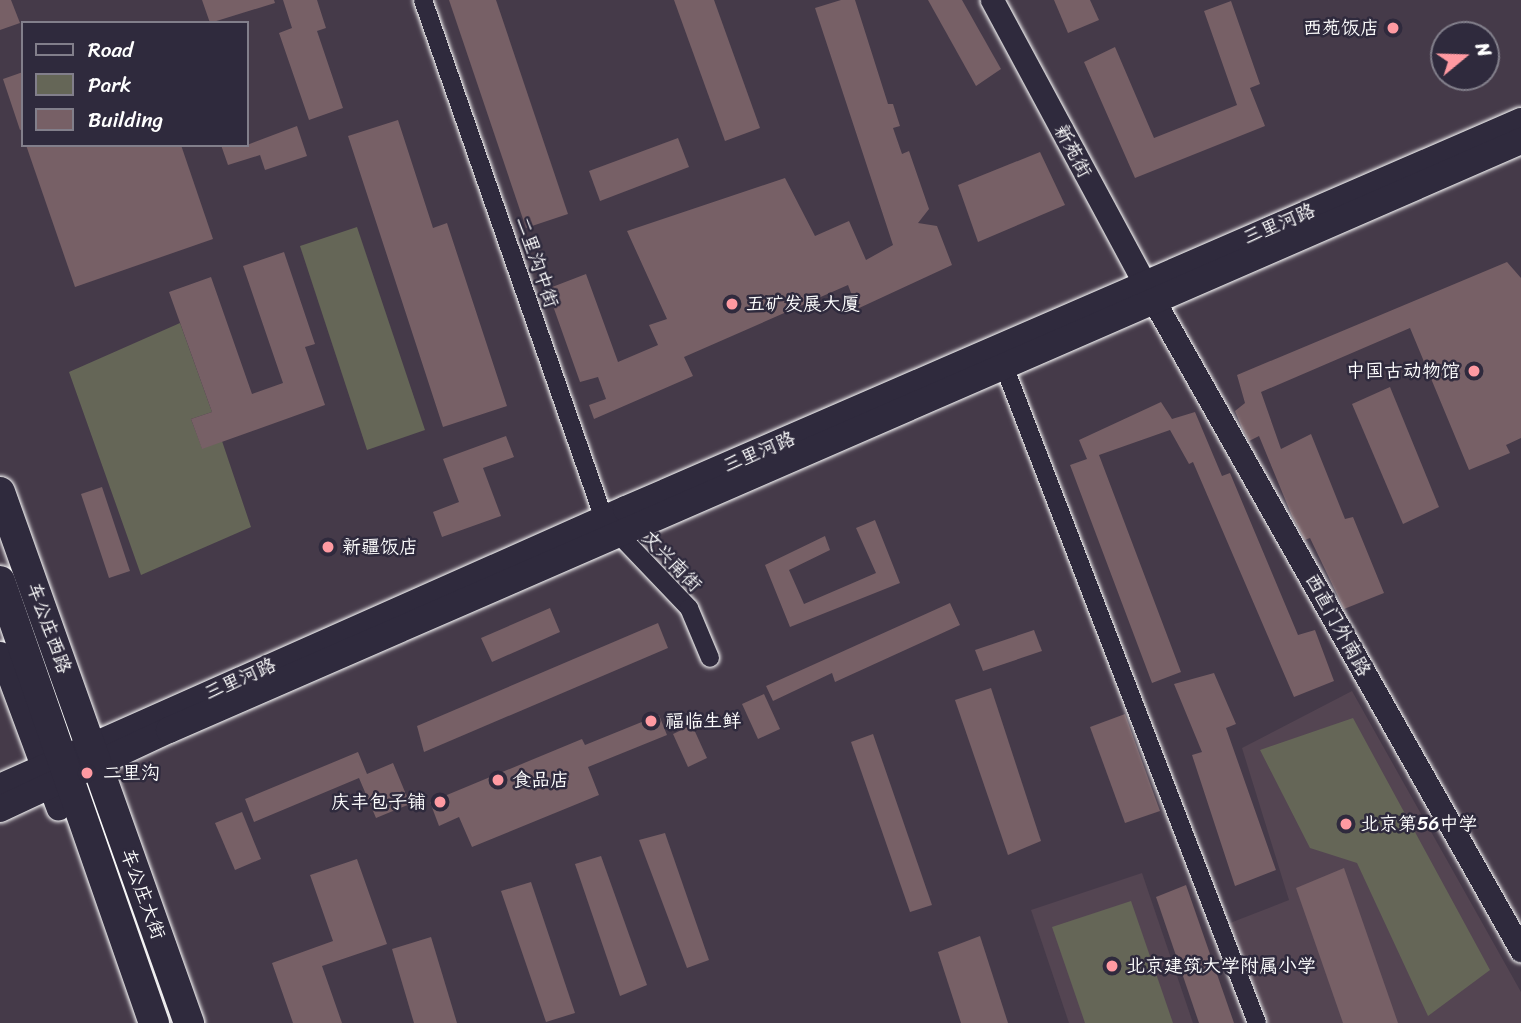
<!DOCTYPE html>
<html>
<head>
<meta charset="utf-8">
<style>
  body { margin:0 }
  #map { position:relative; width:1521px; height:1023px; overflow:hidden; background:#453a49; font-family:Sriracha,"LXGW WenKai TC",sans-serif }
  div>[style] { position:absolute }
  .built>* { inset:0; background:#544552 }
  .green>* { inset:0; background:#656657 }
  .building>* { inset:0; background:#776066 }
  .roads { filter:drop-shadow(0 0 2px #fff) drop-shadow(0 0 2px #fff) }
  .minor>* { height:18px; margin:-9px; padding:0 9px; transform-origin:9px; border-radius:9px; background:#2f2a3d }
  .tertiary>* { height:23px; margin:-11.5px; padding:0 11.5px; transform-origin:11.5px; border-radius:11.5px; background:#2f2a3d }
  .secondary>* { height:26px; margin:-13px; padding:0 13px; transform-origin:13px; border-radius:13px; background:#2f2a3d }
  .primary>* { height:30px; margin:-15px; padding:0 15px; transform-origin:15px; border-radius:15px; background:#2f2a3d }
  .dots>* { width:19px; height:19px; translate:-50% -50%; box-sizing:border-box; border:4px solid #2f2a3d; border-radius:50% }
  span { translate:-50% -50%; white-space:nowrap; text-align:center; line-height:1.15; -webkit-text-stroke:5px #2f2a3d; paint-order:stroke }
  .poi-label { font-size:19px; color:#fff }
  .right { translate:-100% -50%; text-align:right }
  .left { translate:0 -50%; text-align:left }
  .street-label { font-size:19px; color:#fff }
  .legend { position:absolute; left:21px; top:21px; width:228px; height:126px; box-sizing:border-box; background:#2f2a3d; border:2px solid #827f8b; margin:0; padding:9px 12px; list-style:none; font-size:21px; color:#fff }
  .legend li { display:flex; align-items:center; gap:14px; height:35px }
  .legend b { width:35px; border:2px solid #827f8b }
  .north { position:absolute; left:1430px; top:21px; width:70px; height:70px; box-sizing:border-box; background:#2f2a3d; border:2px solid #827f8b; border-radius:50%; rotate:71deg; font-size:19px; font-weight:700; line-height:28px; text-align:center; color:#fff }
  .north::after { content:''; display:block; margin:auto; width:24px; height:32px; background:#ff9aa2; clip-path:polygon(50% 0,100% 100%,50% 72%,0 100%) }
</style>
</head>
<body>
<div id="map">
  <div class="built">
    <div style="clip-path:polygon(1352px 691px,1521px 992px,1521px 1023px,1269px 1023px,1230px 923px,1289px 900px,1242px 748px)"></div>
    <div style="clip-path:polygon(1142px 873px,1193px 1023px,1069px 1023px,1031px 910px)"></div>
  </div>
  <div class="green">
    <div style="clip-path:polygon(357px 227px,425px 430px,367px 450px,300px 246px)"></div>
    <div style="clip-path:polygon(180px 323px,212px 412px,191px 419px,202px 448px,222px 441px,251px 527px,141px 575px,69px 372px)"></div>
    <div style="clip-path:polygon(1353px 718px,1490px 970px,1428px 1016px,1357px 863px,1310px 848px,1260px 750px)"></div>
    <div style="clip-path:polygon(1131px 901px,1173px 1023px,1085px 1023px,1052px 927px)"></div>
  </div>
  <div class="building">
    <div style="clip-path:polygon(0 0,11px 0,20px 23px,0 30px)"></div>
    <div style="clip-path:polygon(202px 0,274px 0,275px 3px,210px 23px)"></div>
    <div style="clip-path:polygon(283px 0,317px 0,326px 28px,317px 31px,343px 108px,309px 120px,279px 33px,292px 28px)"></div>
    <div style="clip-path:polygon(449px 0,496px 0,568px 214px,526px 228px)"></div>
    <div style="clip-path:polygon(674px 0,714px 0,760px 128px,725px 141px)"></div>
    <div style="clip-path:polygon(841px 0,855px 0,888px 104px,893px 104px,900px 126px,893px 128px,902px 154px,909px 151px,929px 209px,918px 223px,937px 226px,952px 265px,857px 309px,848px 285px,684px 357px,693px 376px,594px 419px,589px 405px,606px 399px,598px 377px,580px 382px,547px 289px,586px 274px,618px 362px,658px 345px,649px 325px,667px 319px,627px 231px,785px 178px,815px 236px,849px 221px,866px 260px,893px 245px,815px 8px)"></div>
    <div style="clip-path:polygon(928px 0,962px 0,1001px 69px,976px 86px)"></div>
    <div style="clip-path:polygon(1054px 0,1090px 0,1099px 20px,1068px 33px)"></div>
    <div style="clip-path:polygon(1231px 1px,1260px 84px,1250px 88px,1265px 126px,1135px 178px,1084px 62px,1115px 47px,1154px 138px,1237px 105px,1204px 11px)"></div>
    <div style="clip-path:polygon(23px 72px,23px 129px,20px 130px,3px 79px)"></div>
    <div style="clip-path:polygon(398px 120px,433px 228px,447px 223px,507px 406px,443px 427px,348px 136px)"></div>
    <div style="clip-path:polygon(297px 126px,307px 156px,265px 170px,260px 155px,228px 165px,221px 145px,247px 145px)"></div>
    <div style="clip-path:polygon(678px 138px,689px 167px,600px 201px,589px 171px)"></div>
    <div style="clip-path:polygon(26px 145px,181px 145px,213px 239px,75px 287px)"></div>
    <div style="clip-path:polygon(1040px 152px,1065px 205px,978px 242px,958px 185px)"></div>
    <div style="clip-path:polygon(284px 252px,315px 344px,305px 347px,325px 405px,202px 449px,191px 419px,212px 412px,169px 292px,211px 277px,252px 394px,283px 383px,243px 266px)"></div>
    <div style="clip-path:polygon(1507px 262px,1521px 278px,1521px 438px,1506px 445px,1510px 453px,1469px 470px,1410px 328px,1261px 392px,1281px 449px,1311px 434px,1345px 519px,1353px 517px,1384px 593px,1344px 609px,1310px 538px,1305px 540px,1292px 516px,1259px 436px,1249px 441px,1242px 428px,1235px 411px,1245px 403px,1237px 375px)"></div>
    <div style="clip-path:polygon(1390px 387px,1439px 507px,1403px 524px,1352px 404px)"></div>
    <div style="clip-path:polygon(1161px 402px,1172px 419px,1195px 412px,1222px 476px,1230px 473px,1298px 635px,1315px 630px,1334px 681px,1294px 697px,1193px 462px,1189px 464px,1170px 430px,1099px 455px,1181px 672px,1152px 683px,1070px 465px,1087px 459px,1079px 440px)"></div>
    <div style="clip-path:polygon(506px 436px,514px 457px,483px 468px,501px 516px,442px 537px,433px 512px,459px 502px,443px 459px)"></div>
    <div style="clip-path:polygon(102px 487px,130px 571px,109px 578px,81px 494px)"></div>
    <div style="clip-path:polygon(875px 520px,900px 583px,790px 627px,765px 565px,825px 536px,830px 550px,789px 570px,804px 604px,876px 573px,856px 528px)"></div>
    <div style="clip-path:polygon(950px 603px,960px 625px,835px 682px,832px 673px,773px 701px,766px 686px)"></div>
    <div style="clip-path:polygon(550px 608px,560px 632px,492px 662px,481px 638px)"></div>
    <div style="clip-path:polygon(658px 623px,668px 648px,424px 752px,417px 726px)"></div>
    <div style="clip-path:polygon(1034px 630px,1042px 651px,983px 671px,975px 650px)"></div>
    <div style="clip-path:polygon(1214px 673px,1236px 724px,1226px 728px,1276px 870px,1235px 886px,1192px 755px,1202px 752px,1174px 684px)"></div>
    <div style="clip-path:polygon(991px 688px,1041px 841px,1008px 855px,955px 700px)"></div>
    <div style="clip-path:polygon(764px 694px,780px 729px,758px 739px,742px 704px)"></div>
    <div style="clip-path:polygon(1125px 714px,1160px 811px,1125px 823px,1090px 727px)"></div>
    <div style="clip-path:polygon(659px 715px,667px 735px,588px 767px,599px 795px,472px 847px,459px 817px,439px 826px,430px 802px,582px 739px,585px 745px)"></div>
    <div style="clip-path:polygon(692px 725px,707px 758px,688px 767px,673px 734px)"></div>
    <div style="clip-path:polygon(873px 734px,932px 905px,910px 912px,851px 742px)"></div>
    <div style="clip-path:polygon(358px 752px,367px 774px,393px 763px,410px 804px,376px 818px,359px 778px,254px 822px,245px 799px)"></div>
    <div style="clip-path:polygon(242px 812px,261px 859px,235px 870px,215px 823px)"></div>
    <div style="clip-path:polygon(665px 833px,709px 960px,687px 968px,639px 840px)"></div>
    <div style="clip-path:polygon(601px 856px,647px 985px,620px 996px,575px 864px)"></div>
    <div style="clip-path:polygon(357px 859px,387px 944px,322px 966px,342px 1023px,293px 1023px,272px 963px,333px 941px,310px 875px)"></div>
    <div style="clip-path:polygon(1344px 868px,1398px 1023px,1343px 1023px,1296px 888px)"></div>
    <div style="clip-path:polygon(531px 882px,575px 1013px,546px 1022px,501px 891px)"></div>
    <div style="clip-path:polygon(1186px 885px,1234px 1023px,1199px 1023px,1156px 897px)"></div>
    <div style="clip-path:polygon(980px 936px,1008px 1023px,961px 1023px,938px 952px)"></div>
    <div style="clip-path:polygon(431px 937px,457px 1023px,414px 1023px,392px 949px)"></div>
  </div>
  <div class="roads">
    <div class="minor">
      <div style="left:423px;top:0;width:550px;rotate:70.77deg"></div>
      <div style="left:604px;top:519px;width:123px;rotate:46.3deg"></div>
      <div style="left:689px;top:608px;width:54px;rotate:67.2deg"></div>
      <div style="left:1004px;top:366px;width:704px;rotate:68.94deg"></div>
    </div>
    <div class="tertiary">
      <div style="left:992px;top:0;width:342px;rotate:61.7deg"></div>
      <div style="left:1154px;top:301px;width:746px;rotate:60.51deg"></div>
      <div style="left:0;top:653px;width:166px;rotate:69.6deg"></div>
    </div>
    <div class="secondary">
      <div style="left:0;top:787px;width:685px;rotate:-23.95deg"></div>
      <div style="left:626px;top:509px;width:975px;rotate:-23.44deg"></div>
      <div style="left:0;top:809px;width:187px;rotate:-25.1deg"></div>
      <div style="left:169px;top:730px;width:1475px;rotate:-23.54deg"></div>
    </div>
    <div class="primary">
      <div style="left:0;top:492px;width:564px;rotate:70.41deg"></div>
      <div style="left:0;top:581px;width:468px;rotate:70.8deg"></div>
    </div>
  </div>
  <div class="dots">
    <div style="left:1393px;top:28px;background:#ff9aa2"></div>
    <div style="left:732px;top:304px;background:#ff9aa2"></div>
    <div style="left:1474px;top:371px;background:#ff9aa2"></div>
    <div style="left:328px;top:547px;background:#ff9aa2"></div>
    <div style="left:651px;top:721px;background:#ff9aa2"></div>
    <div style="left:87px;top:773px;background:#ff9aa2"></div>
    <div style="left:498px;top:780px;background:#ff9aa2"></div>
    <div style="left:440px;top:802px;background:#ff9aa2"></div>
    <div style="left:1346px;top:824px;background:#ff9aa2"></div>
    <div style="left:1112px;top:966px;background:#ff9aa2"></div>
  </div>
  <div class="poi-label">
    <span class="right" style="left:1379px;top:28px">西苑饭店</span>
    <span class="left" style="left:746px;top:304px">五矿发展大厦</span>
    <span class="right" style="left:1460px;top:371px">中国古动物馆</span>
    <span class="left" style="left:342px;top:547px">新疆饭店</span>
    <span class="left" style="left:665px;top:721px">福临生鲜</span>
    <span class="left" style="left:103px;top:773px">二里沟</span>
    <span class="left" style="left:512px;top:780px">食品店</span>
    <span class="right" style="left:426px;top:802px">庆丰包子铺</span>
    <span class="left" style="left:1360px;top:824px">北京第56中学</span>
    <span class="left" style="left:1126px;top:966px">北京建筑大学附属小学</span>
  </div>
  <div class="street-label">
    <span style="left:1073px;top:151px;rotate:62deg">新苑街</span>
    <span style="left:1279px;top:224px;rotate:-23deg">三里河路</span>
    <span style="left:537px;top:262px;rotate:71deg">二里沟中街</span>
    <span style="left:759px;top:452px;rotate:-23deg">三里河路</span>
    <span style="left:672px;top:561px;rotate:46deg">文兴南街</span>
    <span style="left:1338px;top:625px;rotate:61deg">西直门外南路</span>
    <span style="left:49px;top:628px;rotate:70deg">车公庄西路</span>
    <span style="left:240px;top:679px;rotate:-24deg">三里河路</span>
    <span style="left:143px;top:894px;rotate:70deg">车公庄大街</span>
  </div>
  <ul class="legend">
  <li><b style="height:9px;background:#2f2a3d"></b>Road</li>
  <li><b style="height:19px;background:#656657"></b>Park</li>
  <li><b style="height:19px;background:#776066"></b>Building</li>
  </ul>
  <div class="north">N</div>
</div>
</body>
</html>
